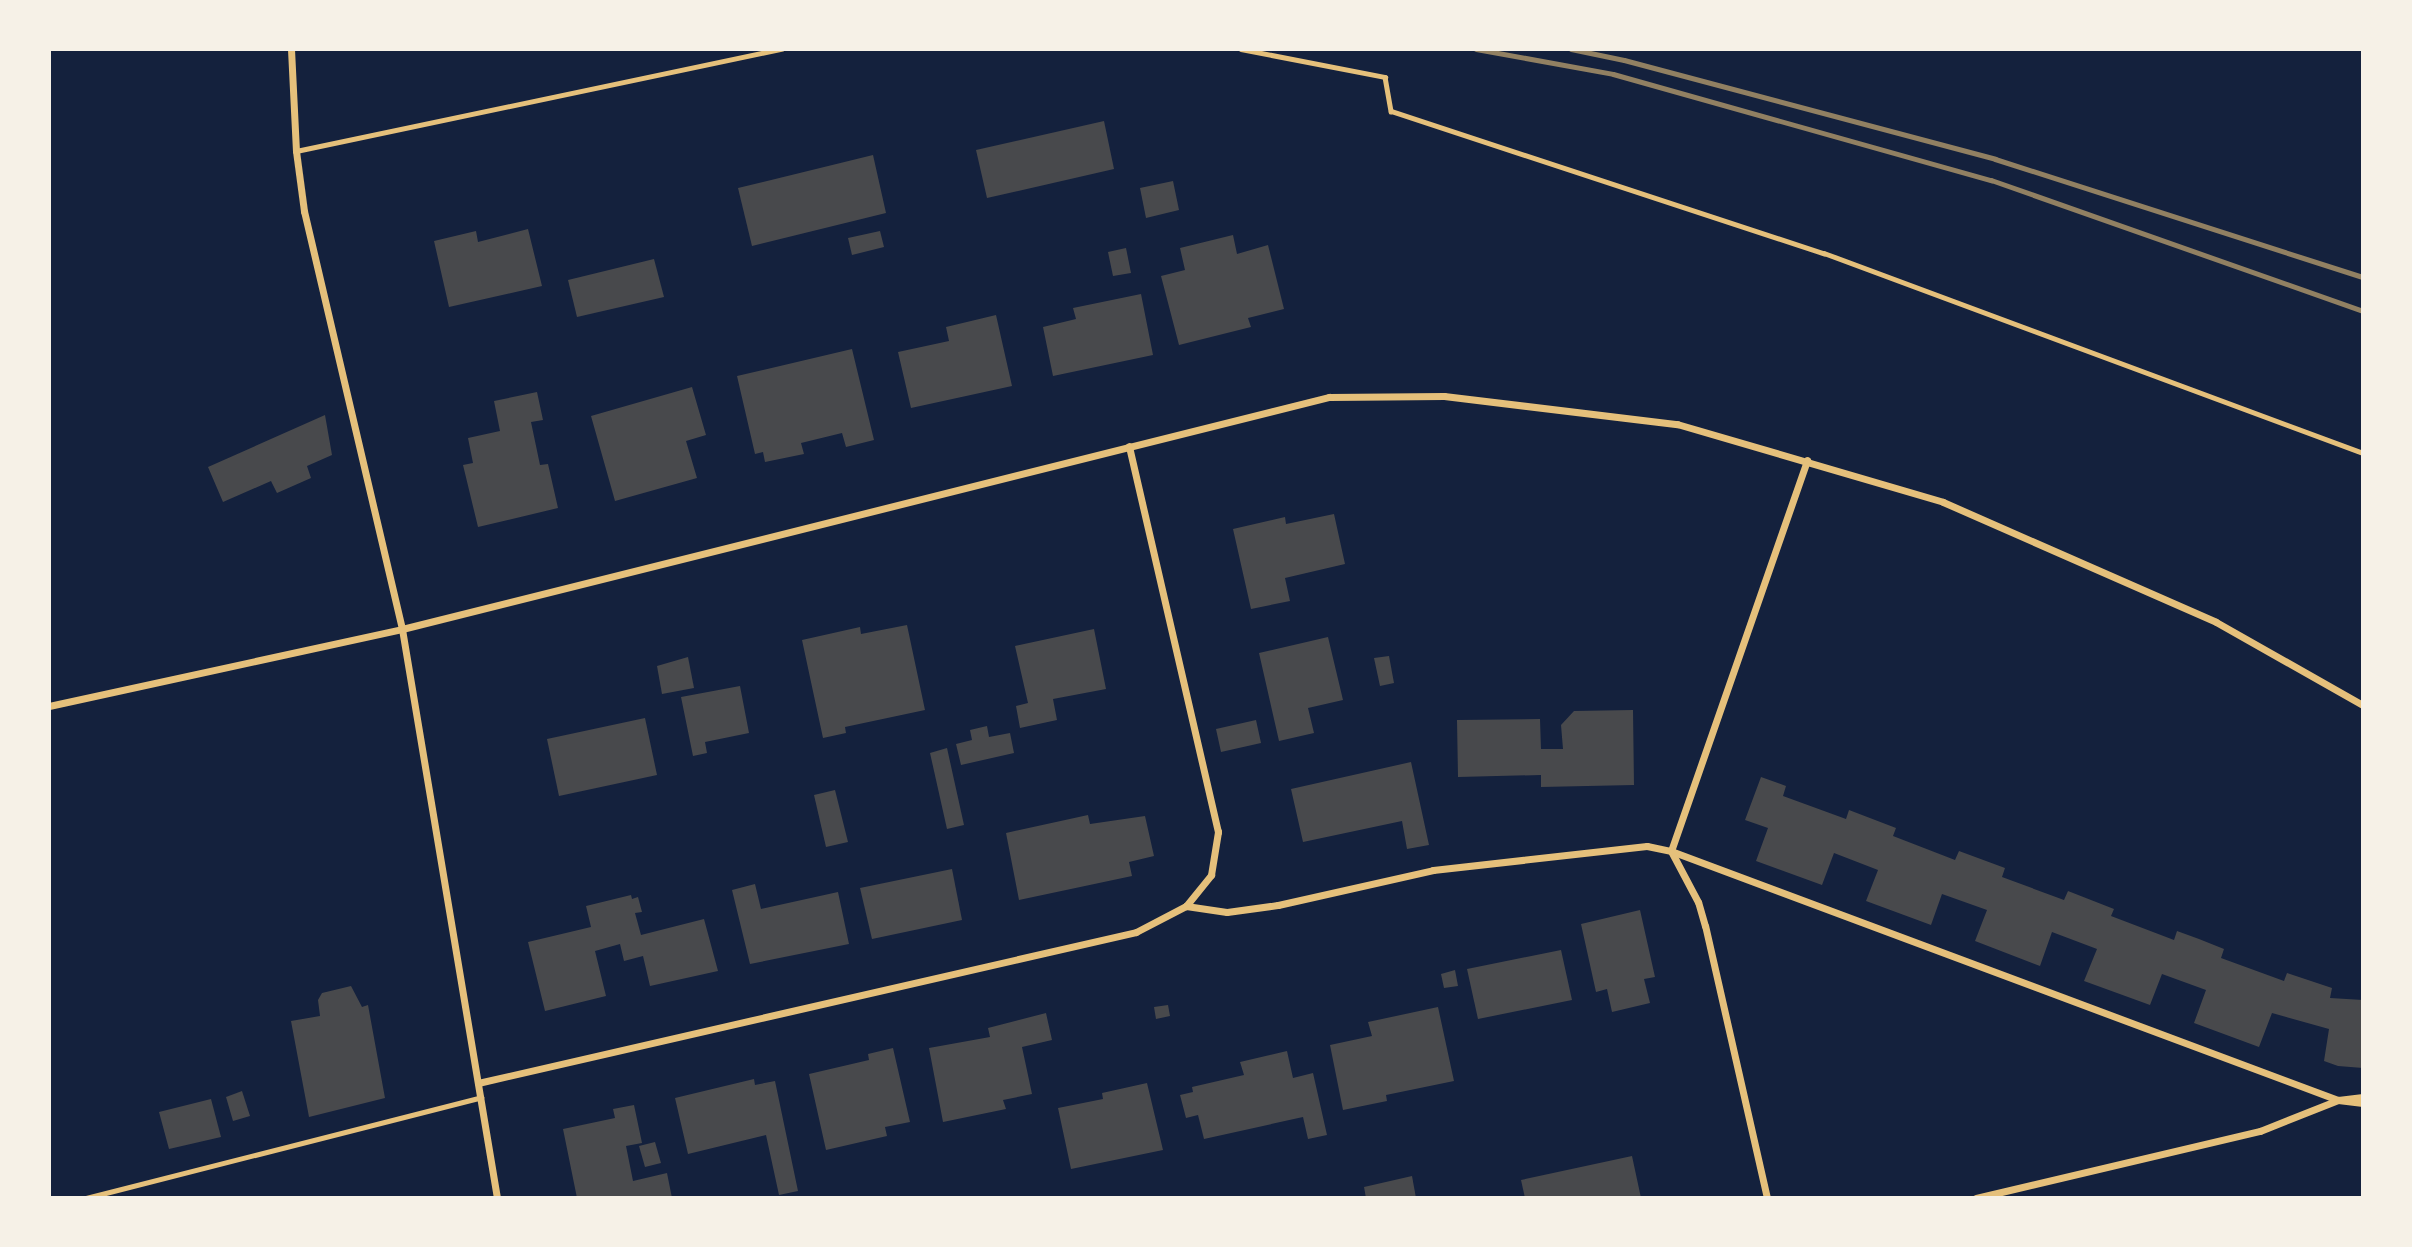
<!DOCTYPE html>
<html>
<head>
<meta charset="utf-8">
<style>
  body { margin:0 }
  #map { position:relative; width:2412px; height:1247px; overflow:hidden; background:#14213d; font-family:"Alegreya Sans",sans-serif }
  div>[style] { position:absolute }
  .building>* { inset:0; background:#48494c }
  .path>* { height:4.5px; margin:-2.25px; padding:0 2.25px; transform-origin:2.25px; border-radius:2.25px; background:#e5c07b }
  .service>* { height:5px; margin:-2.5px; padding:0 2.5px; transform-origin:2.5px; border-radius:2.5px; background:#e5c07b }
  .minor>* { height:7px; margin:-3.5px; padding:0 3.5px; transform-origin:3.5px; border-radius:3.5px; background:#e5c07b }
  .rail>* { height:5px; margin:-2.5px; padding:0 2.5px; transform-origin:2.5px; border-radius:2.5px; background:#918062 }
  span { translate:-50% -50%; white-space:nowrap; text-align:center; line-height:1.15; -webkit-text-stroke:7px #f6f1e7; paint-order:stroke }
  .frame { position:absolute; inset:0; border:51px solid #f6f1e7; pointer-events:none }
</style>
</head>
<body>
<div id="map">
  <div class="building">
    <div style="clip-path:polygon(1104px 121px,1114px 169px,987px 198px,976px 150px)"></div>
    <div style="clip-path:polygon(873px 155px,886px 213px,752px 246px,738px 188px)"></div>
    <div style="clip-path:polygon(1173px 181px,1179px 210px,1146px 218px,1140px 188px)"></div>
    <div style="clip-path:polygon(528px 229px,542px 286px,449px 307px,434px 241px,476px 231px,478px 242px)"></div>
    <div style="clip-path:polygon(880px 231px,884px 247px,852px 255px,848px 238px)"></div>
    <div style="clip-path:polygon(1233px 235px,1237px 254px,1268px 245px,1284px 309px,1248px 318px,1251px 327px,1179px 345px,1161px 276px,1185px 270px,1180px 248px)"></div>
    <div style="clip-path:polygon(1126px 248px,1131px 273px,1113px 276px,1108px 252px)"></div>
    <div style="clip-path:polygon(654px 259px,664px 297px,577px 317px,568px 280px)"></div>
    <div style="clip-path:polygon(1141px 294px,1153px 355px,1053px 376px,1043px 327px,1076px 319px,1073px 308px)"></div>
    <div style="clip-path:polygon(996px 315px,1012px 386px,911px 408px,898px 352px,949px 341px,946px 327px)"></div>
    <div style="clip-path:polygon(852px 349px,874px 440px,846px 447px,842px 433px,801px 443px,804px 454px,765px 462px,763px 452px,755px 454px,737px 376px)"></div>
    <div style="clip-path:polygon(692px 387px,706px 435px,686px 441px,697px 478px,615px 501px,591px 416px)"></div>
    <div style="clip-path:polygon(537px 392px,543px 420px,531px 422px,540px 465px,548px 464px,558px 508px,478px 527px,463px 465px,473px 463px,468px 438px,500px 431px,494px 401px)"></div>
    <div style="clip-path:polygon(325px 415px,332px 455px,307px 466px,311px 478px,277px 493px,271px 481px,223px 502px,208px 467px)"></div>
    <div style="clip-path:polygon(1334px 514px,1345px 564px,1285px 578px,1290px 601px,1251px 609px,1233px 529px,1285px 517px,1286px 524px)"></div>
    <div style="clip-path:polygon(907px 625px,925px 710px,845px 727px,846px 733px,823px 738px,802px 640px,860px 627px,861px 634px)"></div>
    <div style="clip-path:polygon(1094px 629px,1106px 689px,1053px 699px,1057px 720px,1020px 728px,1016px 706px,1028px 703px,1015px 646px)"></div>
    <div style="clip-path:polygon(1328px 637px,1343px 700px,1308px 708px,1314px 733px,1279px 741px,1259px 653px)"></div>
    <div style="clip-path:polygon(1389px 656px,1394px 683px,1380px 686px,1374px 658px)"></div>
    <div style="clip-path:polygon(688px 657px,694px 688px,662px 694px,657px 666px)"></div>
    <div style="clip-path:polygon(740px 686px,749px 733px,705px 742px,707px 753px,693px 756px,681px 697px)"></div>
    <div style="clip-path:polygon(1633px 710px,1634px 785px,1541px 787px,1541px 775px,1458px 777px,1457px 720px,1540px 719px,1541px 749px,1563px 749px,1561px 725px,1574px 711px)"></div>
    <div style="clip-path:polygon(645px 718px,657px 775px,559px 796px,547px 739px)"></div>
    <div style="clip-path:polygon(1256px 720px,1261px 743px,1221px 752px,1216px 729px)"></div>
    <div style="clip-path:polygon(987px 726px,989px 737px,1010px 733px,1014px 753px,961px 765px,956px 744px,972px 740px,970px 730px)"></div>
    <div style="clip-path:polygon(947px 748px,964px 825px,947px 829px,930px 753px)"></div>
    <div style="clip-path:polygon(1411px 762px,1429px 845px,1407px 849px,1402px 821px,1303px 842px,1291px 789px)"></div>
    <div style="clip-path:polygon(1761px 777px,1786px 786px,1783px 796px,1846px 819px,1849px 810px,1896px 828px,1893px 836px,1955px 860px,1959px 851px,2005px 868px,2002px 877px,2064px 900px,2068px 891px,2114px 909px,2111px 916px,2174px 940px,2177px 931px,2199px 939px,2224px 949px,2221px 958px,2284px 981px,2287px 973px,2332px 988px,2330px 998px,2363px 1000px,2363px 1068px,2338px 1066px,2324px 1061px,2329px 1029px,2272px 1013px,2259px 1047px,2194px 1023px,2206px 990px,2162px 974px,2150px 1005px,2084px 981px,2097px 949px,2052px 932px,2040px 966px,1975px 941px,1987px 910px,1942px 894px,1931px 925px,1866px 901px,1878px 870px,1834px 853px,1822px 885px,1756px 861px,1768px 828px,1745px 820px)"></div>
    <div style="clip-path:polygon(835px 790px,848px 842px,826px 847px,814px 795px)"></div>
    <div style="clip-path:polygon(1088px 815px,1090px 824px,1145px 816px,1154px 856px,1129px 862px,1132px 876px,1019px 900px,1006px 833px)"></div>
    <div style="clip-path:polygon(952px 869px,962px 920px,872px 939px,860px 888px)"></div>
    <div style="clip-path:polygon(755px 884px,761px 909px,838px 892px,849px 944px,750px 964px,732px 890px)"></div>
    <div style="clip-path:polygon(631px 895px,632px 899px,638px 897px,642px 912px,635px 913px,641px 935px,704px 919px,718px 971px,650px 986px,643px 956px,624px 961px,620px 944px,595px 951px,606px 996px,545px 1011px,528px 942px,591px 927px,586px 906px)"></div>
    <div style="clip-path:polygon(1640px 910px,1655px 977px,1644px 979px,1650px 1003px,1612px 1012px,1607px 989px,1596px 992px,1581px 924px)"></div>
    <div style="clip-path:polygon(1561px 950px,1572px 1000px,1478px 1019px,1467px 969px)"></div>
    <div style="clip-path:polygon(1455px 970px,1458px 986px,1444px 988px,1441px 974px)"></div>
    <div style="clip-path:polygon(351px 986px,362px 1007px,368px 1005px,385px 1098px,309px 1117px,291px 1021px,320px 1016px,318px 1000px,322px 993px)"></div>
    <div style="clip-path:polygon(1168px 1005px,1170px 1016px,1156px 1019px,1154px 1007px)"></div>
    <div style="clip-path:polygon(1438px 1007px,1454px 1081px,1386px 1095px,1387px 1101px,1343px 1110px,1330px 1045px,1372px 1036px,1368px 1022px)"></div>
    <div style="clip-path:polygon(1046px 1013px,1052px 1040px,1022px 1047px,1032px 1094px,1003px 1100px,1006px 1109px,943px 1122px,929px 1048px,990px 1037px,988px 1028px)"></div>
    <div style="clip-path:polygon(893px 1048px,910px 1122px,885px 1127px,887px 1136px,826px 1150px,809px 1074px,869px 1060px,868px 1054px)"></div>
    <div style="clip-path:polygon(1287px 1051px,1293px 1078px,1313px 1073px,1327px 1135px,1308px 1139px,1303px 1117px,1204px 1139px,1198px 1115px,1186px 1118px,1180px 1095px,1193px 1092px,1192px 1087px,1244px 1075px,1240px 1062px)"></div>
    <div style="clip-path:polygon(754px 1079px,755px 1085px,775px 1081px,798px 1191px,779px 1195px,766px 1135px,688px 1154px,675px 1098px)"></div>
    <div style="clip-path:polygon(1147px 1083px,1163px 1150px,1071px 1169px,1058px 1108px,1103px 1099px,1102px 1093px)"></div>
    <div style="clip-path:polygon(242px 1091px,250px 1116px,233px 1121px,226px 1097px)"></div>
    <div style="clip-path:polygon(211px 1099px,221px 1137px,169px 1149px,159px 1112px)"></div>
    <div style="clip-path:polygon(634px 1105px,642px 1143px,626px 1146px,633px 1181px,667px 1173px,672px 1198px,577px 1198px,563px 1129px,615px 1118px,613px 1109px)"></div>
    <div style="clip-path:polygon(655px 1142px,661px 1163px,645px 1167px,639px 1146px)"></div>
    <div style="clip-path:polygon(1632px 1156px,1641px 1198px,1525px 1198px,1521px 1180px)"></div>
    <div style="clip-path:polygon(1412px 1176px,1416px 1198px,1366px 1198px,1364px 1187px)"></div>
  </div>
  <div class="path">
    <div style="left:1241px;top:49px;width:147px;rotate:11deg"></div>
    <div style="left:1385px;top:77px;width:35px;rotate:80deg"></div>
    <div style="left:1391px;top:111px;width:456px;rotate:18.2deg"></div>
    <div style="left:1824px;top:253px;width:575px;rotate:20.36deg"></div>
  </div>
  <div class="service">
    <div style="left:296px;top:151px;width:497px;rotate:-11.9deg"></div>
    <div style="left:86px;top:1198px;width:408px;rotate:-14.3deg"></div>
  </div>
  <div class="minor">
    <div style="left:291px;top:49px;width:102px;rotate:87.2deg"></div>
    <div style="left:296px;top:151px;width:61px;rotate:82.4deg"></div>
    <div style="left:304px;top:211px;width:429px;rotate:76.8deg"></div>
    <div style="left:402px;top:629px;width:577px;rotate:80.52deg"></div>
    <div style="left:49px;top:706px;width:361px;rotate:-12.3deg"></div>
    <div style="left:402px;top:629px;width:956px;rotate:-14.05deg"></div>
    <div style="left:1329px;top:397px;width:115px;rotate:-0.5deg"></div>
    <div style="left:1444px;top:396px;width:235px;rotate:6.9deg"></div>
    <div style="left:1677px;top:424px;width:277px;rotate:16.3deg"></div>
    <div style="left:1943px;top:502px;width:298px;rotate:23.7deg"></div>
    <div style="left:2216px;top:622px;width:169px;rotate:29.5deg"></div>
    <div style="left:1186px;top:906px;width:41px;rotate:8.3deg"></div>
    <div style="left:1227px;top:912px;width:51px;rotate:-7.8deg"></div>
    <div style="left:1278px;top:905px;width:159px;rotate:-12.7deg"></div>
    <div style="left:1433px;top:870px;width:215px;rotate:-6.4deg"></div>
    <div style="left:1647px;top:846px;width:25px;rotate:12deg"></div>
    <div style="left:1671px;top:851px;width:712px;rotate:20.47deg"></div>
    <div style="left:2338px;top:1100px;width:25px;rotate:-7deg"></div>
    <div style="left:478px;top:1083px;width:675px;rotate:-12.92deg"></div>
    <div style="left:1136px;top:932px;width:56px;rotate:-27.5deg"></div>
    <div style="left:1186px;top:906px;width:40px;rotate:-51deg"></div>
    <div style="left:1211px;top:875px;width:44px;rotate:-80.8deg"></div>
    <div style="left:1218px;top:832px;width:396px;rotate:-103deg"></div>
    <div style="left:1767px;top:1198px;width:279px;rotate:-102.8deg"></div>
    <div style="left:1705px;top:926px;width:25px;rotate:-106deg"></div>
    <div style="left:1698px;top:902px;width:58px;rotate:-117.9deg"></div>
    <div style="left:1671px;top:851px;width:414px;rotate:-70.8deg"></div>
    <div style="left:1976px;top:1198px;width:292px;rotate:-13.3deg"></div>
    <div style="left:2260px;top:1131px;width:84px;rotate:-21.7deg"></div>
    <div style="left:2338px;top:1100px;width:25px;rotate:7deg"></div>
  </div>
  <div class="rail">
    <div style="left:1476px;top:49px;width:139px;rotate:10.3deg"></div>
    <div style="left:1613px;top:74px;width:393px;rotate:15.7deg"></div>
    <div style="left:1991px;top:180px;width:394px;rotate:19.4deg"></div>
    <div style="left:1571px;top:49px;width:54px;rotate:11.7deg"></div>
    <div style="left:1624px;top:60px;width:384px;rotate:14.9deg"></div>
    <div style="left:1995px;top:159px;width:386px;rotate:17.8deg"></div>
  </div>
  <div class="frame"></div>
</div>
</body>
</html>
